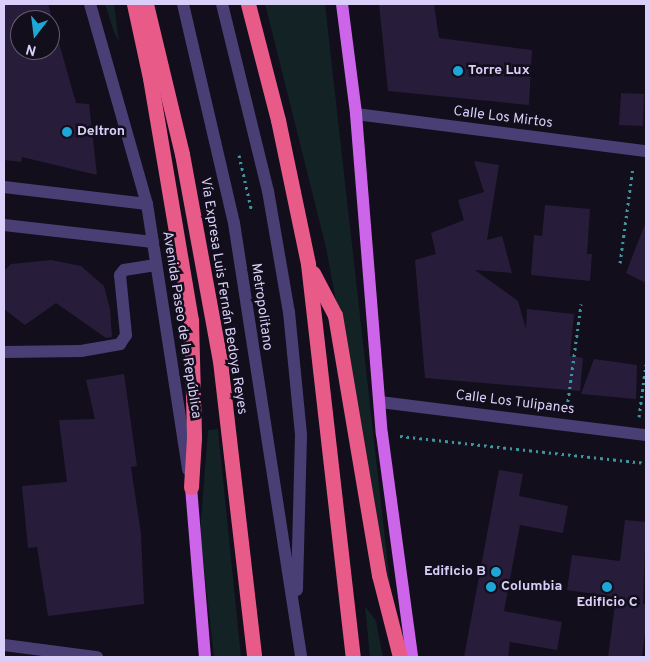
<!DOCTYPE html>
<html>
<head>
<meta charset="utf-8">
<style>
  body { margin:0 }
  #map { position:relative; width:650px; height:661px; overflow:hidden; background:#120e1c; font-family:Overpass,sans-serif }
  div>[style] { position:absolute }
  .green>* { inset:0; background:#122225 }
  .building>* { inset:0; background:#271d3a }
  .path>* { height:3px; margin-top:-1.5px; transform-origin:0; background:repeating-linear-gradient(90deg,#3c969f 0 2.5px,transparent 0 6.5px) }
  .minor>* { height:12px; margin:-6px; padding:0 6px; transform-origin:6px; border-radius:6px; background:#493f75 }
  .major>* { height:12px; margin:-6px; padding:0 6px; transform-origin:6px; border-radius:6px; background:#cd65ea }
  .highway>* { height:15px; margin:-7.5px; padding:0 7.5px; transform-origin:7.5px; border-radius:7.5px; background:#e85a88 }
  .dots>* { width:14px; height:14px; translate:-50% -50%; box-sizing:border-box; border:2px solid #120e1c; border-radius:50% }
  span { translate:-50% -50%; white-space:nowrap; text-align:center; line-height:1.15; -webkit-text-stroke:5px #120e1c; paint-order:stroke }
  .poi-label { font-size:14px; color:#dacff8; font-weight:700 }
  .left { translate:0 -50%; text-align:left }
  .right { translate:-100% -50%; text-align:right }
  .street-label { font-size:14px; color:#dacff8 }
  .frame { position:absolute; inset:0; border:5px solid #dacff8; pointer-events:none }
  .north { position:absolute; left:10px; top:10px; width:50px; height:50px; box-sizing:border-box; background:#120e1c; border:1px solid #625b74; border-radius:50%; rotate:195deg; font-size:14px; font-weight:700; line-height:20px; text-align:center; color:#dacff8 }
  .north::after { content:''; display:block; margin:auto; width:18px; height:22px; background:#1ea7d6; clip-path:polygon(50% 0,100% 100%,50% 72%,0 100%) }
</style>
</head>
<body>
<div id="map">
  <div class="green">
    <div style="clip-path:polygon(105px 4px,114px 4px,119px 42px,114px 32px)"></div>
    <div style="clip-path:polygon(265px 4px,325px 4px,391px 592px,326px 248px)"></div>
    <div style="clip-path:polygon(218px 429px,241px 657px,214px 657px,200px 533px,208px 430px)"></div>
    <div style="clip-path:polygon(365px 606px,376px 621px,383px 657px,370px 657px)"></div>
  </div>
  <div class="building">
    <div style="clip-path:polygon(evenodd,4px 4px,48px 4px,76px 103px,89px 104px,97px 175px,22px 157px,21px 162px,4px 160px,4px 4px,20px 20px,50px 20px,50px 50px,20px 50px,20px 20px)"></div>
    <div style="clip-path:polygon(379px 4px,434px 4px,439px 38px,532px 50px,529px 105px,388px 91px)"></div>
    <div style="clip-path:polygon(621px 93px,644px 94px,643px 126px,619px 125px)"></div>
    <div style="clip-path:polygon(474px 161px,499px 165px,487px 240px,502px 236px,512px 273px,475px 270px,518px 301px,526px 329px,527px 309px,574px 314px,570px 356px,583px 358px,580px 391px,425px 378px,415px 260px,436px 254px,431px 233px,464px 220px,458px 200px,484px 192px)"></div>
    <div style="clip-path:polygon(545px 205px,590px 209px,587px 254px,592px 254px,590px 281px,531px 275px,534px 235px,542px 236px)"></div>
    <div style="clip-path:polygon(645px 224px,646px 224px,646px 283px,626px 273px)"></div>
    <div style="clip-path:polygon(51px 260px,81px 266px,104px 286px,110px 309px,112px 337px,106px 338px,56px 303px,25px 325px,4px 309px,4px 271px,11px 264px)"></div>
    <div style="clip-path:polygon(594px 359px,637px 365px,636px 399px,581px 394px)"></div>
    <div style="clip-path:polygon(124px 374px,137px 466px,131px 467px,141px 534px,144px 604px,48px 616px,37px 547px,28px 548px,22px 486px,67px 482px,59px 420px,95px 419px,86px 380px)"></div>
    <div style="clip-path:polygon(499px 470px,523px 474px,519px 496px,568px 506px,563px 533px,520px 525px,504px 611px,562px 622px,557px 650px,510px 642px,508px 657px,464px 657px)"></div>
    <div style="clip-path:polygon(625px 520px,646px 522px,643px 604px,646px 605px,646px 625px,642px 657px,608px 657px,616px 597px,567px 590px,572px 555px,620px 561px)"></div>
  </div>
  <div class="path">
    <div style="left:239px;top:155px;width:58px;rotate:77.2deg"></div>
    <div style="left:620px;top:263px;width:97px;rotate:-82.3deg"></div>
    <div style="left:567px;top:408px;width:105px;rotate:-82.3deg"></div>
    <div style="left:639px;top:417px;width:53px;rotate:-82.5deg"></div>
    <div style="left:400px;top:436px;width:247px;rotate:6.3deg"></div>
  </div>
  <div class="minor">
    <div style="left:90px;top:4px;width:208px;rotate:74.1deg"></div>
    <div style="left:147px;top:204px;width:269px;rotate:81.2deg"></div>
    <div style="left:183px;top:4px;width:225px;rotate:76.9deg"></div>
    <div style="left:234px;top:223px;width:439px;rotate:81.2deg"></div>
    <div style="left:222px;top:4px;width:193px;rotate:76.2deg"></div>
    <div style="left:268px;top:191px;width:123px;rotate:80.2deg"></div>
    <div style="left:289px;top:312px;width:124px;rotate:84.4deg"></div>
    <div style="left:301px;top:435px;width:155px;rotate:91.5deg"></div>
    <div style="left:356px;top:114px;width:292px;rotate:7.3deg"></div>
    <div style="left:4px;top:187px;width:144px;rotate:6.8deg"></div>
    <div style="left:4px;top:225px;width:150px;rotate:6.5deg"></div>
    <div style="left:4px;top:352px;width:77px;rotate:-0.7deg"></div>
    <div style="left:81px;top:351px;width:40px;rotate:-10deg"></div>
    <div style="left:120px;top:344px;width:11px;rotate:-56deg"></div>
    <div style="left:126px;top:335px;width:60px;rotate:-95.7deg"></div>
    <div style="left:120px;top:275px;width:6px;rotate:-51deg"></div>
    <div style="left:124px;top:270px;width:32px;rotate:-9deg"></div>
    <div style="left:380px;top:402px;width:268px;rotate:7.1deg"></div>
    <div style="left:4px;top:645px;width:94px;rotate:7.4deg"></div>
  </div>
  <div class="major">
    <div style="left:342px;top:4px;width:111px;rotate:82.7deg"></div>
    <div style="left:356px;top:114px;width:321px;rotate:85.4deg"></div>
    <div style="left:382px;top:434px;width:225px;rotate:82.3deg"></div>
    <div style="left:191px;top:487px;width:171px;rotate:85.3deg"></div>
  </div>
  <div class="highway">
    <div style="left:134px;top:4px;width:76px;rotate:77.8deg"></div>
    <div style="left:150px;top:78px;width:245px;rotate:80.4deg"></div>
    <div style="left:191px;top:320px;width:118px;rotate:88.5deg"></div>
    <div style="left:194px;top:438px;width:49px;rotate:93.5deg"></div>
    <div style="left:146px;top:4px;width:154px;rotate:76.5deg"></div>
    <div style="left:182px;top:154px;width:210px;rotate:79.6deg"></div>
    <div style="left:220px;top:361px;width:298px;rotate:83.4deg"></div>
    <div style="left:248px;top:4px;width:120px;rotate:75.5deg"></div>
    <div style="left:278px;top:120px;width:147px;rotate:78.2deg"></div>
    <div style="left:308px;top:264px;width:396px;rotate:83.5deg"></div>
    <div style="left:313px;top:273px;width:47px;rotate:62.4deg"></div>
    <div style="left:335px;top:315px;width:264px;rotate:80.4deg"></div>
    <div style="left:379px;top:575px;width:85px;rotate:75.6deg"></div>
  </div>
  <div class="dots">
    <div style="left:458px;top:71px;background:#1ea7d6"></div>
    <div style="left:67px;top:132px;background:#1ea7d6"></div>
    <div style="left:496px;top:572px;background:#1ea7d6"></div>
    <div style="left:491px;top:587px;background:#1ea7d6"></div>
    <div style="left:607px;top:587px;background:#1ea7d6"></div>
  </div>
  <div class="poi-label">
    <span class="left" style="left:468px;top:71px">Torre Lux</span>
    <span class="left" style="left:77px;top:132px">Deltron</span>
    <span class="right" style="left:486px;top:572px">Edificio B</span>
    <span class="left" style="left:501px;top:587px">Columbia</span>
    <span style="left:607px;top:603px">Edificio C</span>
  </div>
  <div class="street-label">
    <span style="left:503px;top:118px;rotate:7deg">Calle Los Mirtos</span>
    <span style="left:223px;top:296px;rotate:81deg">Vía Expresa Luis Fernán Bedoya Reyes</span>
    <span style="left:261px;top:307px;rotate:82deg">Metropolitano</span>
    <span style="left:181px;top:325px;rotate:81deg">Avenida Paseo de la República</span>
    <span style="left:515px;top:403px;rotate:7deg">Calle Los Tulipanes</span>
  </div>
  <div class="frame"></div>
  <div class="north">N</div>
</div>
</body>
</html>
